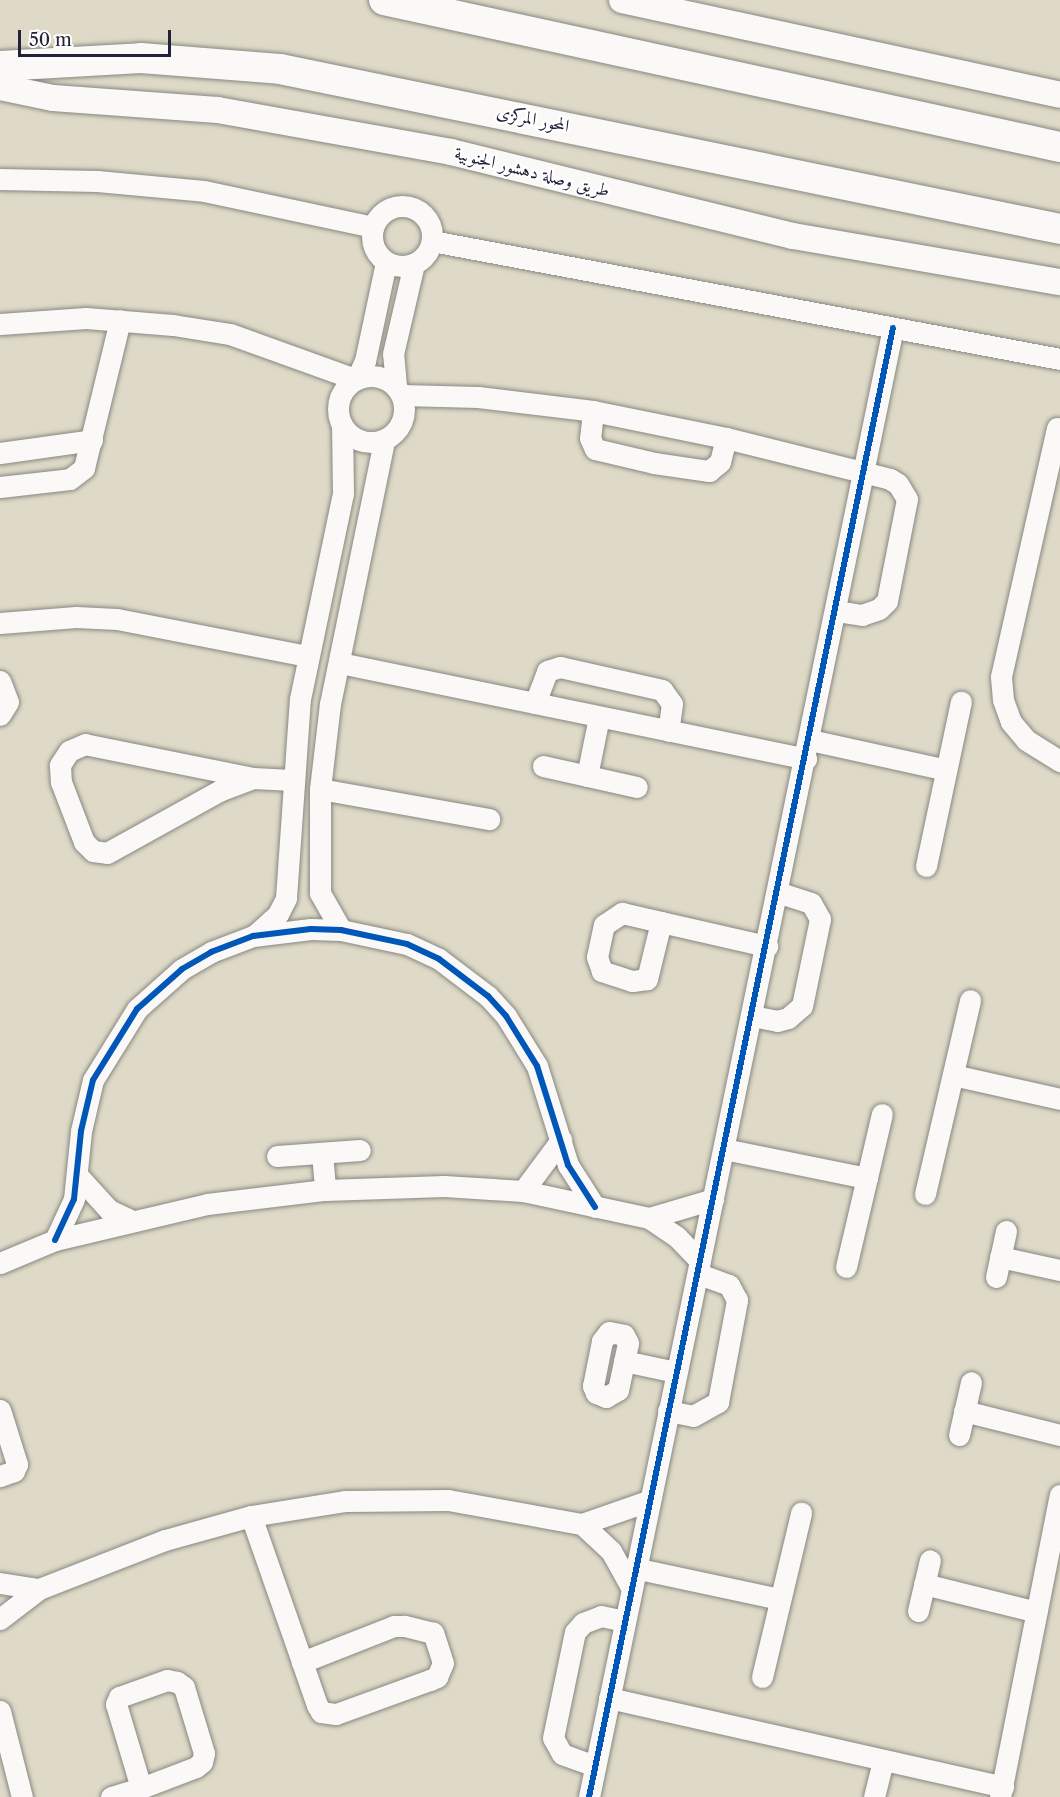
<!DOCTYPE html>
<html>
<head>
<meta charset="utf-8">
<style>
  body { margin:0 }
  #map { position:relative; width:1060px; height:1797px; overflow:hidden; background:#dedac7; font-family:"Libre Caslon Text",Amiri,serif }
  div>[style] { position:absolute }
  .roads { filter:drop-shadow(0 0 2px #898782) drop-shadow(0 0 2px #898782) }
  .minor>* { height:21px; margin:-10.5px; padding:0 10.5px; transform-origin:10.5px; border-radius:10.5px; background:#faf9f7 }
  .minor>.ring { margin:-10.5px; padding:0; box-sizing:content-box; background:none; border:21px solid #faf9f7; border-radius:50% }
  .major>* { height:26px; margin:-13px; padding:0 13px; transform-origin:13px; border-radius:13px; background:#faf9f7 }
  .highway>* { height:30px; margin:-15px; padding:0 15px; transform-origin:15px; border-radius:15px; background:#faf9f7 }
  .cycleway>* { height:6px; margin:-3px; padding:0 3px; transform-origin:3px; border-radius:3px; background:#0057b8 }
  span { translate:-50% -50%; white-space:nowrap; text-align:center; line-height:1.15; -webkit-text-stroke:4.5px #fff; paint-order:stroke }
  .street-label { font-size:18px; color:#22223b }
  .scale { position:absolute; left:18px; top:30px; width:153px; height:27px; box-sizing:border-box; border:3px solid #22223b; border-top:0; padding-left:8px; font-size:18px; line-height:21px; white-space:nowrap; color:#22223b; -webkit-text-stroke:4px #fff; paint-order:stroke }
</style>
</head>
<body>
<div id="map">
  <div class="roads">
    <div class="minor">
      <div style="left:0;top:179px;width:97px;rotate:1.2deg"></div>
      <div style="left:97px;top:181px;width:107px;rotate:5.3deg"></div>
      <div style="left:204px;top:191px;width:173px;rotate:12deg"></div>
      <div class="ring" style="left:372px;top:206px;width:39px;height:39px"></div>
      <div style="left:432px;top:241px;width:639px;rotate:10.64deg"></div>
      <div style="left:0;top:324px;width:86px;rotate:-4deg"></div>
      <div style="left:86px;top:318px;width:87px;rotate:4.6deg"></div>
      <div style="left:173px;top:325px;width:58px;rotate:9deg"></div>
      <div style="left:230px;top:334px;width:133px;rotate:19.8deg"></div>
      <div class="ring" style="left:338px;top:376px;width:45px;height:45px"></div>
      <div style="left:357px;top:378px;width:19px;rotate:-65deg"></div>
      <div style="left:365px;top:361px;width:101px;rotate:-78deg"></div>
      <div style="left:396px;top:386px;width:32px;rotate:-95deg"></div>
      <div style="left:393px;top:354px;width:92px;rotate:-76.9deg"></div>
      <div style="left:402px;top:395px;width:76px;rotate:1.5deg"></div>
      <div style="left:478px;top:397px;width:116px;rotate:6.9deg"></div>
      <div style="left:593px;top:411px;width:136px;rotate:11.5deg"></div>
      <div style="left:726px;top:438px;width:169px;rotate:14deg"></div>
      <div style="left:890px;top:479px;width:9px;rotate:32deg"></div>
      <div style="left:898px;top:484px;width:17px;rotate:59deg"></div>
      <div style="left:907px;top:499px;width:104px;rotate:101.1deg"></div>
      <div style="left:887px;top:601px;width:11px;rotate:135deg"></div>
      <div style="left:879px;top:609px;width:18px;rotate:161deg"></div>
      <div style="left:862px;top:615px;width:25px;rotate:-171deg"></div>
      <div style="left:593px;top:411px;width:27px;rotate:96deg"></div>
      <div style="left:590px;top:438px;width:12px;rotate:66deg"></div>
      <div style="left:595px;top:449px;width:61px;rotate:13.3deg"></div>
      <div style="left:654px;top:463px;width:56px;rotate:8.3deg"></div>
      <div style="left:709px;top:471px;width:14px;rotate:-39deg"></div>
      <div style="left:720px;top:462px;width:25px;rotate:-76deg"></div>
      <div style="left:1057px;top:428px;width:255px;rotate:102.7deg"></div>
      <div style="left:1001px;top:677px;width:23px;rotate:85deg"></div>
      <div style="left:1003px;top:700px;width:23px;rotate:70deg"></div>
      <div style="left:1011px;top:722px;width:23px;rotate:50deg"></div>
      <div style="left:1026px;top:740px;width:40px;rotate:32deg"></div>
      <div style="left:0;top:453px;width:93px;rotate:-8deg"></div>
      <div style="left:0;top:487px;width:70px;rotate:-6.5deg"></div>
      <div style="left:70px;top:479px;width:18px;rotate:-38deg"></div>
      <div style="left:84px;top:468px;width:152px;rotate:-76.3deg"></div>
      <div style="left:0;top:623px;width:76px;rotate:-4.5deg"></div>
      <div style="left:76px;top:617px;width:41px;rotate:2.8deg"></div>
      <div style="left:117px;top:619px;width:195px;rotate:11deg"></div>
      <div style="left:340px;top:663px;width:476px;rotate:11.6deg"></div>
      <div style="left:0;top:681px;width:22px;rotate:69deg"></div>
      <div style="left:8px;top:702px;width:15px;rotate:122deg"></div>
      <div style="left:535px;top:703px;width:34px;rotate:-69deg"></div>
      <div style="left:547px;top:671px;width:14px;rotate:-17deg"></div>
      <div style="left:560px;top:667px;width:105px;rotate:12.7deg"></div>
      <div style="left:662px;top:690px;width:17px;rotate:54deg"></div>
      <div style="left:672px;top:704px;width:27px;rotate:98deg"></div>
      <div style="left:810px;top:740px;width:139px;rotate:12.4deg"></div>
      <div style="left:543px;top:766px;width:96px;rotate:12.6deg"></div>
      <div style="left:587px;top:776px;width:60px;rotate:-78.5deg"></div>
      <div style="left:253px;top:778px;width:171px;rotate:-168.6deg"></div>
      <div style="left:85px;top:744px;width:17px;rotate:156deg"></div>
      <div style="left:69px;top:751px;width:17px;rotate:123deg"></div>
      <div style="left:60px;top:765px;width:17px;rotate:87deg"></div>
      <div style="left:61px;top:782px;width:64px;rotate:69deg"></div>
      <div style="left:84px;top:842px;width:13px;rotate:45deg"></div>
      <div style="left:93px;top:851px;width:14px;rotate:8deg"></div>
      <div style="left:107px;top:853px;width:128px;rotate:-29deg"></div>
      <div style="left:219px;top:791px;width:36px;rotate:-21deg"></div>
      <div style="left:253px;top:778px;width:39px;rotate:3deg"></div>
      <div style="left:320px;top:789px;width:172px;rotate:10.1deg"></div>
      <div style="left:926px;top:866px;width:168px;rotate:-78deg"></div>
      <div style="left:661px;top:922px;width:59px;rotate:103.8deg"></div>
      <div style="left:647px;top:979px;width:15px;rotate:172deg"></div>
      <div style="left:632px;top:981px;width:32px;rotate:-162deg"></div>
      <div style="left:602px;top:971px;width:15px;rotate:-110deg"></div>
      <div style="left:597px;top:957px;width:33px;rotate:-78deg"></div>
      <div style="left:604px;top:925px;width:22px;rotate:-34deg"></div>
      <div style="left:622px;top:913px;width:40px;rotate:13deg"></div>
      <div style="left:661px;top:922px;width:109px;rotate:12.8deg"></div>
      <div style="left:341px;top:930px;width:43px;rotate:-119.6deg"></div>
      <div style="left:320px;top:893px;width:104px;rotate:-90deg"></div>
      <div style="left:320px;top:789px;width:86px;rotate:-83.3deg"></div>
      <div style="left:330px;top:704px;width:269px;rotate:-78.4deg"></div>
      <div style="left:255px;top:935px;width:31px;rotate:-42deg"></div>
      <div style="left:278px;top:914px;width:18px;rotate:-63deg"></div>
      <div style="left:286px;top:898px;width:199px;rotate:-86deg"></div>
      <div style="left:300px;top:699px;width:209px;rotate:-78.2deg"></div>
      <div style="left:343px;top:494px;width:69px;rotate:-90.8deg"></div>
      <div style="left:752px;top:1016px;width:25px;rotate:11deg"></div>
      <div style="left:777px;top:1021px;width:11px;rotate:-15deg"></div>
      <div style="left:788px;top:1018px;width:18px;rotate:-41deg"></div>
      <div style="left:802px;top:1006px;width:89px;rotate:-78.3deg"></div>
      <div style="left:820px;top:919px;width:18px;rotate:-119deg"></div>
      <div style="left:811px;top:903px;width:35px;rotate:-162deg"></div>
      <div style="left:953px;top:1075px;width:110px;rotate:12.6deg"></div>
      <div style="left:724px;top:1149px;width:146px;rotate:11.5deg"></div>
      <div style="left:322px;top:1153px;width:37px;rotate:85deg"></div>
      <div style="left:277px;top:1156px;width:83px;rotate:-4.1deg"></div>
      <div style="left:79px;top:1177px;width:45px;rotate:47.7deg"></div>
      <div style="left:109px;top:1210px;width:23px;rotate:25deg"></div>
      <div style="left:523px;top:1191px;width:64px;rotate:-53.3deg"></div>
      <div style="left:925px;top:1194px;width:199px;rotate:-76.9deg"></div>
      <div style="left:649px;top:1218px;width:67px;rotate:-16.5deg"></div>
      <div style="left:55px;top:1240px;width:45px;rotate:-65.1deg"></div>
      <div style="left:74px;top:1199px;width:68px;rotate:-84.1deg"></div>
      <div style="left:81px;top:1131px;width:52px;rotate:-76.8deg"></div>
      <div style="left:93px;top:1080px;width:84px;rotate:-58.2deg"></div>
      <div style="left:137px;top:1009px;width:60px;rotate:-41.6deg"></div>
      <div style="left:182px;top:969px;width:34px;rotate:-30deg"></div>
      <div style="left:211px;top:952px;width:45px;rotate:-20.9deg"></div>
      <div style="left:253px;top:936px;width:58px;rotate:-6.9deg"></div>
      <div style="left:311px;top:929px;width:30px;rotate:2deg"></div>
      <div style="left:341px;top:930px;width:67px;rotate:12deg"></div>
      <div style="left:407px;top:944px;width:35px;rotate:25deg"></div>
      <div style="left:439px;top:959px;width:61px;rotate:37.1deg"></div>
      <div style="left:488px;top:996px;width:27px;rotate:48deg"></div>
      <div style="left:506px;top:1016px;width:59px;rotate:58.2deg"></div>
      <div style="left:537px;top:1066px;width:104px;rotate:72.6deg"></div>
      <div style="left:568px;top:1165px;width:50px;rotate:57.3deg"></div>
      <div style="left:1000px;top:1257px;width:61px;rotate:12.2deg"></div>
      <div style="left:0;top:1263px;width:60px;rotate:-22.7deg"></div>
      <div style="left:55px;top:1240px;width:156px;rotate:-13.3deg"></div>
      <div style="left:207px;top:1204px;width:119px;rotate:-6.8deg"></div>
      <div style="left:325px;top:1190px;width:119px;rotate:-1.9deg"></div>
      <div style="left:444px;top:1186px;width:79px;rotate:3.6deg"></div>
      <div style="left:523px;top:1191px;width:129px;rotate:12.1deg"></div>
      <div style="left:649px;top:1218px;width:34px;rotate:34deg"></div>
      <div style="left:677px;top:1237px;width:33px;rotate:46deg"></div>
      <div style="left:846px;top:1267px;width:157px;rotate:-76.8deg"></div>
      <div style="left:996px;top:1277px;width:47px;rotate:-77.7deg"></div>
      <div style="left:609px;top:1332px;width:15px;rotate:11deg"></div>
      <div style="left:624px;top:1335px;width:9px;rotate:63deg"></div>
      <div style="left:628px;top:1343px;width:48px;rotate:102deg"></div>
      <div style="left:618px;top:1390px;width:14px;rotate:150deg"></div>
      <div style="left:606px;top:1397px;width:11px;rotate:-158deg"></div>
      <div style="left:596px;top:1393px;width:8px;rotate:-113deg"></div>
      <div style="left:593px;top:1386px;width:46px;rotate:-78.7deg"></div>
      <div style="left:602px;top:1341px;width:11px;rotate:-52deg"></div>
      <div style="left:624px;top:1361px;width:53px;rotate:11.9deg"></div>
      <div style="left:0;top:1410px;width:57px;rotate:72.5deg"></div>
      <div style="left:17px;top:1464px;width:8px;rotate:113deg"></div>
      <div style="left:14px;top:1471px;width:15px;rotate:160deg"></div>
      <div style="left:668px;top:1411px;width:25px;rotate:11deg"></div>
      <div style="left:693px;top:1416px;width:29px;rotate:-29deg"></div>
      <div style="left:718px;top:1402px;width:104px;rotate:-79.4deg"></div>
      <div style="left:737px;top:1300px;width:17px;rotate:-118deg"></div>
      <div style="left:729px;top:1285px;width:33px;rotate:-160deg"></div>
      <div style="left:964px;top:1411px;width:99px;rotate:14deg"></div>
      <div style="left:959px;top:1435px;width:54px;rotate:-77.2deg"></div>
      <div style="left:251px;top:1516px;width:155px;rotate:70.7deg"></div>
      <div style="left:302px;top:1662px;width:46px;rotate:70.8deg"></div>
      <div style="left:317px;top:1705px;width:8px;rotate:60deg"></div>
      <div style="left:321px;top:1712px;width:15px;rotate:8deg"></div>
      <div style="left:336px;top:1714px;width:100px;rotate:-19.9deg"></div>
      <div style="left:430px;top:1680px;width:8px;rotate:-23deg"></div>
      <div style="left:437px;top:1677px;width:15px;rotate:-67deg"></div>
      <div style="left:443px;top:1663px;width:32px;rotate:-108deg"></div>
      <div style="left:433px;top:1633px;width:30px;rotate:-166deg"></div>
      <div style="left:404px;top:1626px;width:10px;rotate:180deg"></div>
      <div style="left:394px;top:1626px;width:99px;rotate:158.6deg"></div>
      <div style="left:582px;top:1524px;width:70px;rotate:-19.2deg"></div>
      <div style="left:634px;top:1568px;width:149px;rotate:12deg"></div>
      <div style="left:0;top:1583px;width:39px;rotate:9deg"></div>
      <div style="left:924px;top:1584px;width:116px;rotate:13.9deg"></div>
      <div style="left:918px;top:1611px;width:52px;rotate:-76.8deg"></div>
      <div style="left:0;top:1619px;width:49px;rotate:-37.6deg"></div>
      <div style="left:39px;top:1589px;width:135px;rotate:-21.3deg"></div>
      <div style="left:165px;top:1540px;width:89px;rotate:-15.6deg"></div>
      <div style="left:251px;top:1516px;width:96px;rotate:-9deg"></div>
      <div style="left:346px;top:1501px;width:102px;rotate:-0.6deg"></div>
      <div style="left:448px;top:1500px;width:136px;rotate:10.2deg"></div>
      <div style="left:582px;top:1524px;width:40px;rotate:43deg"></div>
      <div style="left:611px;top:1551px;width:39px;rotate:61deg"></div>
      <div style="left:762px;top:1677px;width:169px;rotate:-76.6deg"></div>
      <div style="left:609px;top:1698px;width:404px;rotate:12.7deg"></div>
      <div style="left:0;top:1711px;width:89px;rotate:75.7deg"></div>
      <div style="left:595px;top:1766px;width:35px;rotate:-160deg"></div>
      <div style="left:562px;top:1754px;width:18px;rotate:-119deg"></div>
      <div style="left:553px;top:1738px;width:108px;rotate:-78.3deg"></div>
      <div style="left:575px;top:1632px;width:12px;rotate:-48deg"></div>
      <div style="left:583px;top:1623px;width:19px;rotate:-21deg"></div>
      <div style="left:601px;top:1616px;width:24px;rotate:12deg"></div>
      <div style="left:111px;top:1797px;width:31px;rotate:-17deg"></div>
      <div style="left:141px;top:1788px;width:59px;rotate:-20.9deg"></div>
      <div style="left:196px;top:1767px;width:8px;rotate:-40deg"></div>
      <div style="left:202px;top:1762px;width:9px;rotate:-77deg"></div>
      <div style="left:204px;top:1753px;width:69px;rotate:-106.9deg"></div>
      <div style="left:184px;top:1687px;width:9px;rotate:-144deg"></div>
      <div style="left:177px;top:1682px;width:10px;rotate:-169deg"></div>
      <div style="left:167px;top:1680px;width:51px;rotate:160.5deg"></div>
      <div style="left:119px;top:1697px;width:8px;rotate:113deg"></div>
      <div style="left:116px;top:1704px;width:88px;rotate:73.4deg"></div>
      <div style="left:589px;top:1797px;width:1500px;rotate:-78.31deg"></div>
      <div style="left:874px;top:1797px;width:38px;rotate:-76deg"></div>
      <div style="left:1000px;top:1797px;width:308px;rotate:-78.8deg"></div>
    </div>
    <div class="major">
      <div style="left:622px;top:0;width:448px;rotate:12.2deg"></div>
      <div style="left:0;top:87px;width:54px;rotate:11.7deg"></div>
      <div style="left:53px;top:98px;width:165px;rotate:4.2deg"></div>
      <div style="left:218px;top:110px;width:237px;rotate:10.2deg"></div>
      <div style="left:451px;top:152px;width:352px;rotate:13.8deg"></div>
      <div style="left:793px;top:236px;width:271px;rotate:9.8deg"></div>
    </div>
    <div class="highway">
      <div style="left:384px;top:0;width:692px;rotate:12.27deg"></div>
      <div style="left:0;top:66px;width:141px;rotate:-3.2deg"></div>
      <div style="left:141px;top:58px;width:139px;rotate:4.5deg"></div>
      <div style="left:280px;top:69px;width:796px;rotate:11.59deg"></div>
    </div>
  </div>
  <div class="cycleway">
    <div style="left:55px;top:1240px;width:45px;rotate:-65.1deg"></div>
    <div style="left:74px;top:1199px;width:68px;rotate:-84.1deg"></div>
    <div style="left:81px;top:1131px;width:52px;rotate:-76.8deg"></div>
    <div style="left:93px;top:1080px;width:84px;rotate:-58.2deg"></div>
    <div style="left:137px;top:1009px;width:60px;rotate:-41.6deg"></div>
    <div style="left:182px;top:969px;width:34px;rotate:-30deg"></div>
    <div style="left:211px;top:952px;width:45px;rotate:-20.9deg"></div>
    <div style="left:253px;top:936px;width:58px;rotate:-6.9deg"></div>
    <div style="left:311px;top:929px;width:30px;rotate:2deg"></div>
    <div style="left:341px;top:930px;width:67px;rotate:12deg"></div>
    <div style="left:407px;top:944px;width:35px;rotate:25deg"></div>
    <div style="left:439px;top:959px;width:61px;rotate:37.1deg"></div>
    <div style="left:488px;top:996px;width:27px;rotate:48deg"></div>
    <div style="left:506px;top:1016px;width:59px;rotate:58.2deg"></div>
    <div style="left:537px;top:1066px;width:104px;rotate:72.6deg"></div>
    <div style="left:568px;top:1165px;width:50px;rotate:57.3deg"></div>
    <div style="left:589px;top:1797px;width:1500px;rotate:-78.31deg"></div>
  </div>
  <div class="street-label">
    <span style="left:533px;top:119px;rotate:12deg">المحور المركزى</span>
    <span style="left:532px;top:172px;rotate:14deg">طريق وصلة دهشور الجنوبية</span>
  </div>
  <div class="scale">50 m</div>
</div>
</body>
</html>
